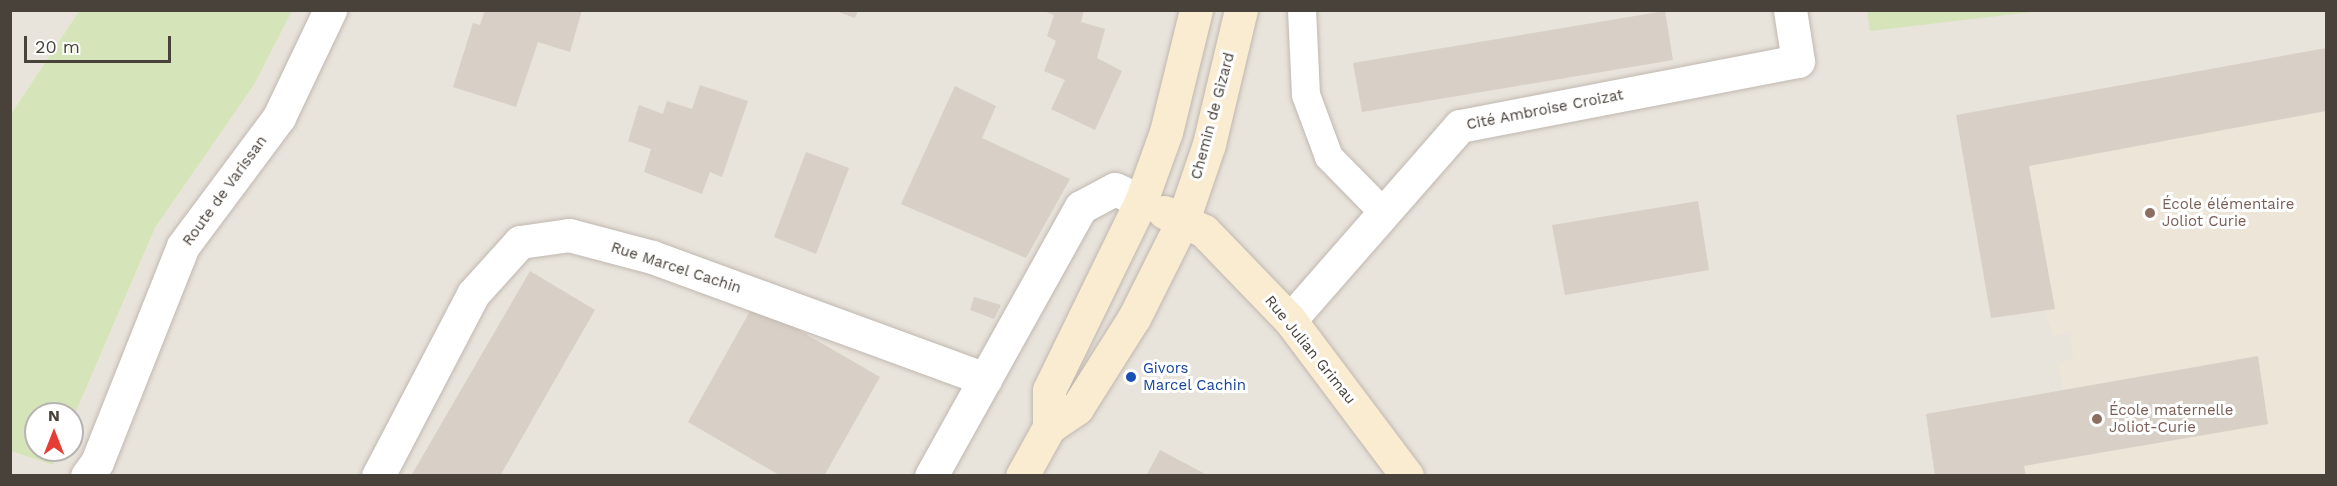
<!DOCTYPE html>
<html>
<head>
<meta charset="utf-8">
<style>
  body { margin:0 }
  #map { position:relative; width:2337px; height:486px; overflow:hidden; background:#f5f1ed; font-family:"Work Sans",sans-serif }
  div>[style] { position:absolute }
  .residential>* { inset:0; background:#e8e3db }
  .education>* { inset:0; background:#ece5d8 }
  .green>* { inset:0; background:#d6e4ba }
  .building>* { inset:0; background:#d8cfc6 }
  .roads { filter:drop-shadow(0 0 2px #c0b8b0) drop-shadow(0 0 2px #c0b8b0) }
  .lane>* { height:28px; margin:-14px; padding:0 14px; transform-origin:14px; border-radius:14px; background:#fff }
  .street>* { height:33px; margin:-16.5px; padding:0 16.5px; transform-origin:16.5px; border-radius:16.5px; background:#fff }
  .secondary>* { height:33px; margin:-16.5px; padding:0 16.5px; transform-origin:16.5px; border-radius:16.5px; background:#faecd1 }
  .dots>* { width:16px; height:16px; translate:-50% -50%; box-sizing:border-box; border:3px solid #fff; border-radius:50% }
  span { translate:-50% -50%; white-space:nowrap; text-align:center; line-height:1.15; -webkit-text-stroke:6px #fff; paint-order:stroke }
  .street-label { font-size:15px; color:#49423b }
  .education-label { font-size:15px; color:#785e54 }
  .left { translate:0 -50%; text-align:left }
  .transit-label { font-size:15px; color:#164399 }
  .frame { position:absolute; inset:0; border:12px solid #49423b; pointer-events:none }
  .north { position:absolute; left:24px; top:402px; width:60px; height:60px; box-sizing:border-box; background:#fff; border:2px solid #b6b3b1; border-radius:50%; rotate:0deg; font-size:16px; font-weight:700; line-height:24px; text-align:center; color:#49423b }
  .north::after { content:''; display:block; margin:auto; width:21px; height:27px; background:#e53c33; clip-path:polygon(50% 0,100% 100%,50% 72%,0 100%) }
  .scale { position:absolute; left:24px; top:36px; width:147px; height:27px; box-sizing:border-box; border:3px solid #49423b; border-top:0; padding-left:8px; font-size:18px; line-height:21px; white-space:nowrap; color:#49423b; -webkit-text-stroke:4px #fff; paint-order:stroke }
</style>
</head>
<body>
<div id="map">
  <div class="residential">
    <div style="clip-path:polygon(11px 11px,79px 11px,11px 114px)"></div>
    <div style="clip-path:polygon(292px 11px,2326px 11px,2326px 475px,11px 476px,11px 451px,53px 465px,59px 450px,72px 450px,72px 421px,155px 228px,254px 85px)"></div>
  </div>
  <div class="education">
    <div style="clip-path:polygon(2326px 48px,2326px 475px,1935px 475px,2063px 390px,2058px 364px,2073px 358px,2070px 332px,2053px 337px,2044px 310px,1991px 318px,1956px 115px)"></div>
  </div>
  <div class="green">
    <div style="clip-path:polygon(1867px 10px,2040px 10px,2040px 11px,1870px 31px)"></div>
    <div style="clip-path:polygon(79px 11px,292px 11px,254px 85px,155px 228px,72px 421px,72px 414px,36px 414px,36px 450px,59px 450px,53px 465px,11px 451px,11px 114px)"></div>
  </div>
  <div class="building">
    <div style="clip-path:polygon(485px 10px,582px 10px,570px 52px,538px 42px,516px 107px,453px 87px,473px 23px,480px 25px)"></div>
    <div style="clip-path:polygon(833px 10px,858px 10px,855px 18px)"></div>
    <div style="clip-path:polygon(1041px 10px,1084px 10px,1081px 22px,1105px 29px,1097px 58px,1122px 71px,1095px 130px,1051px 109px,1065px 80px,1044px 71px,1056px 41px,1047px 36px,1054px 15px)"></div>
    <div style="clip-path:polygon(1665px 11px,1673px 60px,1362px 112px,1353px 63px)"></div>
    <div style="clip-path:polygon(2326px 48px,2326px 111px,2029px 166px,2055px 309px,1991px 318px,1956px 115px)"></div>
    <div style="clip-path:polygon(700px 85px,748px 101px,722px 177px,710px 172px,702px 194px,644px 172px,651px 149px,628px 141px,639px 105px,663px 114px,667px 101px,692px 109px)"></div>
    <div style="clip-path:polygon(955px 86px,996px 106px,982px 138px,1070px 179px,1026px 258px,901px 204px)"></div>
    <div style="clip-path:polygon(806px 152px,849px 168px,816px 254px,774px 237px)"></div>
    <div style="clip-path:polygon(1698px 201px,1709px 270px,1565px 295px,1552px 225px)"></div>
    <div style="clip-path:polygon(530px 271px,595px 310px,576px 343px,500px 476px,411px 476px)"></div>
    <div style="clip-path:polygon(974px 297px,1001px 305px,994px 319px,970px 310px)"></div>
    <div style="clip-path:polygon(754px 304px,880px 377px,824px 476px,781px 476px,688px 422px)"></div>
    <div style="clip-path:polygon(2258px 356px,2268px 424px,2024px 466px,2026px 476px,1935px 476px,1926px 414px)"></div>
    <div style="clip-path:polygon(1160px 450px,1209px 476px,1146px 476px)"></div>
  </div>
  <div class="roads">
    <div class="lane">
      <div style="left:1302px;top:10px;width:85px;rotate:87.3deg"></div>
      <div style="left:1306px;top:95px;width:66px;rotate:69.6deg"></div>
      <div style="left:1329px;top:157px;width:78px;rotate:45.5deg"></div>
    </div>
    <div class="street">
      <div style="left:1290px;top:320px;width:258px;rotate:-48.8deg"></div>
      <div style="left:1460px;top:126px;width:344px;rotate:-10.9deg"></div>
      <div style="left:1798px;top:61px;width:52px;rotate:-98.9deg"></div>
      <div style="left:87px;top:476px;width:17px;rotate:-54deg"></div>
      <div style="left:97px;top:462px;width:232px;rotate:-68.3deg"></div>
      <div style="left:183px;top:246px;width:161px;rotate:-53.3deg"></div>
      <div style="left:279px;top:117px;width:119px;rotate:-64.5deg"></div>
      <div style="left:378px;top:476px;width:205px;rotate:-62.4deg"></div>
      <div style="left:473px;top:294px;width:70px;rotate:-47.9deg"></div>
      <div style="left:520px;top:242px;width:49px;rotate:-8.1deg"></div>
      <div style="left:569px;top:235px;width:86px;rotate:14.8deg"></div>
      <div style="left:652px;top:257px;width:355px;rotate:20.1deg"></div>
      <div style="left:931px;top:476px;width:308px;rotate:-60.9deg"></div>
      <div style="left:1081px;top:207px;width:38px;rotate:-28deg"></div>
      <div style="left:1115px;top:189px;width:29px;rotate:25deg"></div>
    </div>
    <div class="secondary">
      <div style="left:1164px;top:212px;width:44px;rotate:25.4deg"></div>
      <div style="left:1204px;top:231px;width:124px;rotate:46deg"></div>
      <div style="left:1290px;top:320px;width:195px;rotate:53.1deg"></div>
      <div style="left:1049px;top:427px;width:37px;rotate:-90deg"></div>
      <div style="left:1049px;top:390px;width:210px;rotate:-64deg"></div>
      <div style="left:1141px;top:201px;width:73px;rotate:-70.1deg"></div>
      <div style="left:1166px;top:132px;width:126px;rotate:-76.2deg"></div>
      <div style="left:1022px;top:476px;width:56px;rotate:-61.1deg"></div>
      <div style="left:1049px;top:427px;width:34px;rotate:-34deg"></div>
      <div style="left:1077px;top:408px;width:107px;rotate:-57.7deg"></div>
      <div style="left:1134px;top:318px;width:110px;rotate:-63.4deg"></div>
      <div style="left:1183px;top:220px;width:80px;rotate:-71.1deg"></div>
      <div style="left:1209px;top:144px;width:138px;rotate:-76.6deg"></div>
    </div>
  </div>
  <div class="dots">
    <div style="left:2150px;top:213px;background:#8d6e63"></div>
    <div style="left:1131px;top:377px;background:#1a4fb4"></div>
    <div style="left:2097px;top:419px;background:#8d6e63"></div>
  </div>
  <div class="street-label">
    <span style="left:1545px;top:110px;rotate:-11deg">Cité Ambroise Croizat</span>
    <span style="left:1213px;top:116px;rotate:-75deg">Chemin de Gizard</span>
    <span style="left:225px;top:191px;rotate:-54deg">Route de Varissan</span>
    <span style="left:676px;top:268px;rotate:18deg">Rue Marcel Cachin</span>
    <span style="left:1310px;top:350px;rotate:51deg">Rue Julian Grimau</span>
  </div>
  <div class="education-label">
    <span class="left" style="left:2162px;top:213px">École élémentaire<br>Joliot Curie</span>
    <span class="left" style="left:2109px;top:419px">École maternelle<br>Joliot-Curie</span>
  </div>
  <div class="transit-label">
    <span class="left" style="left:1143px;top:377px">Givors<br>Marcel Cachin</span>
  </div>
  <div class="frame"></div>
  <div class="north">N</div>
  <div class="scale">20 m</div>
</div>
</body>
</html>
